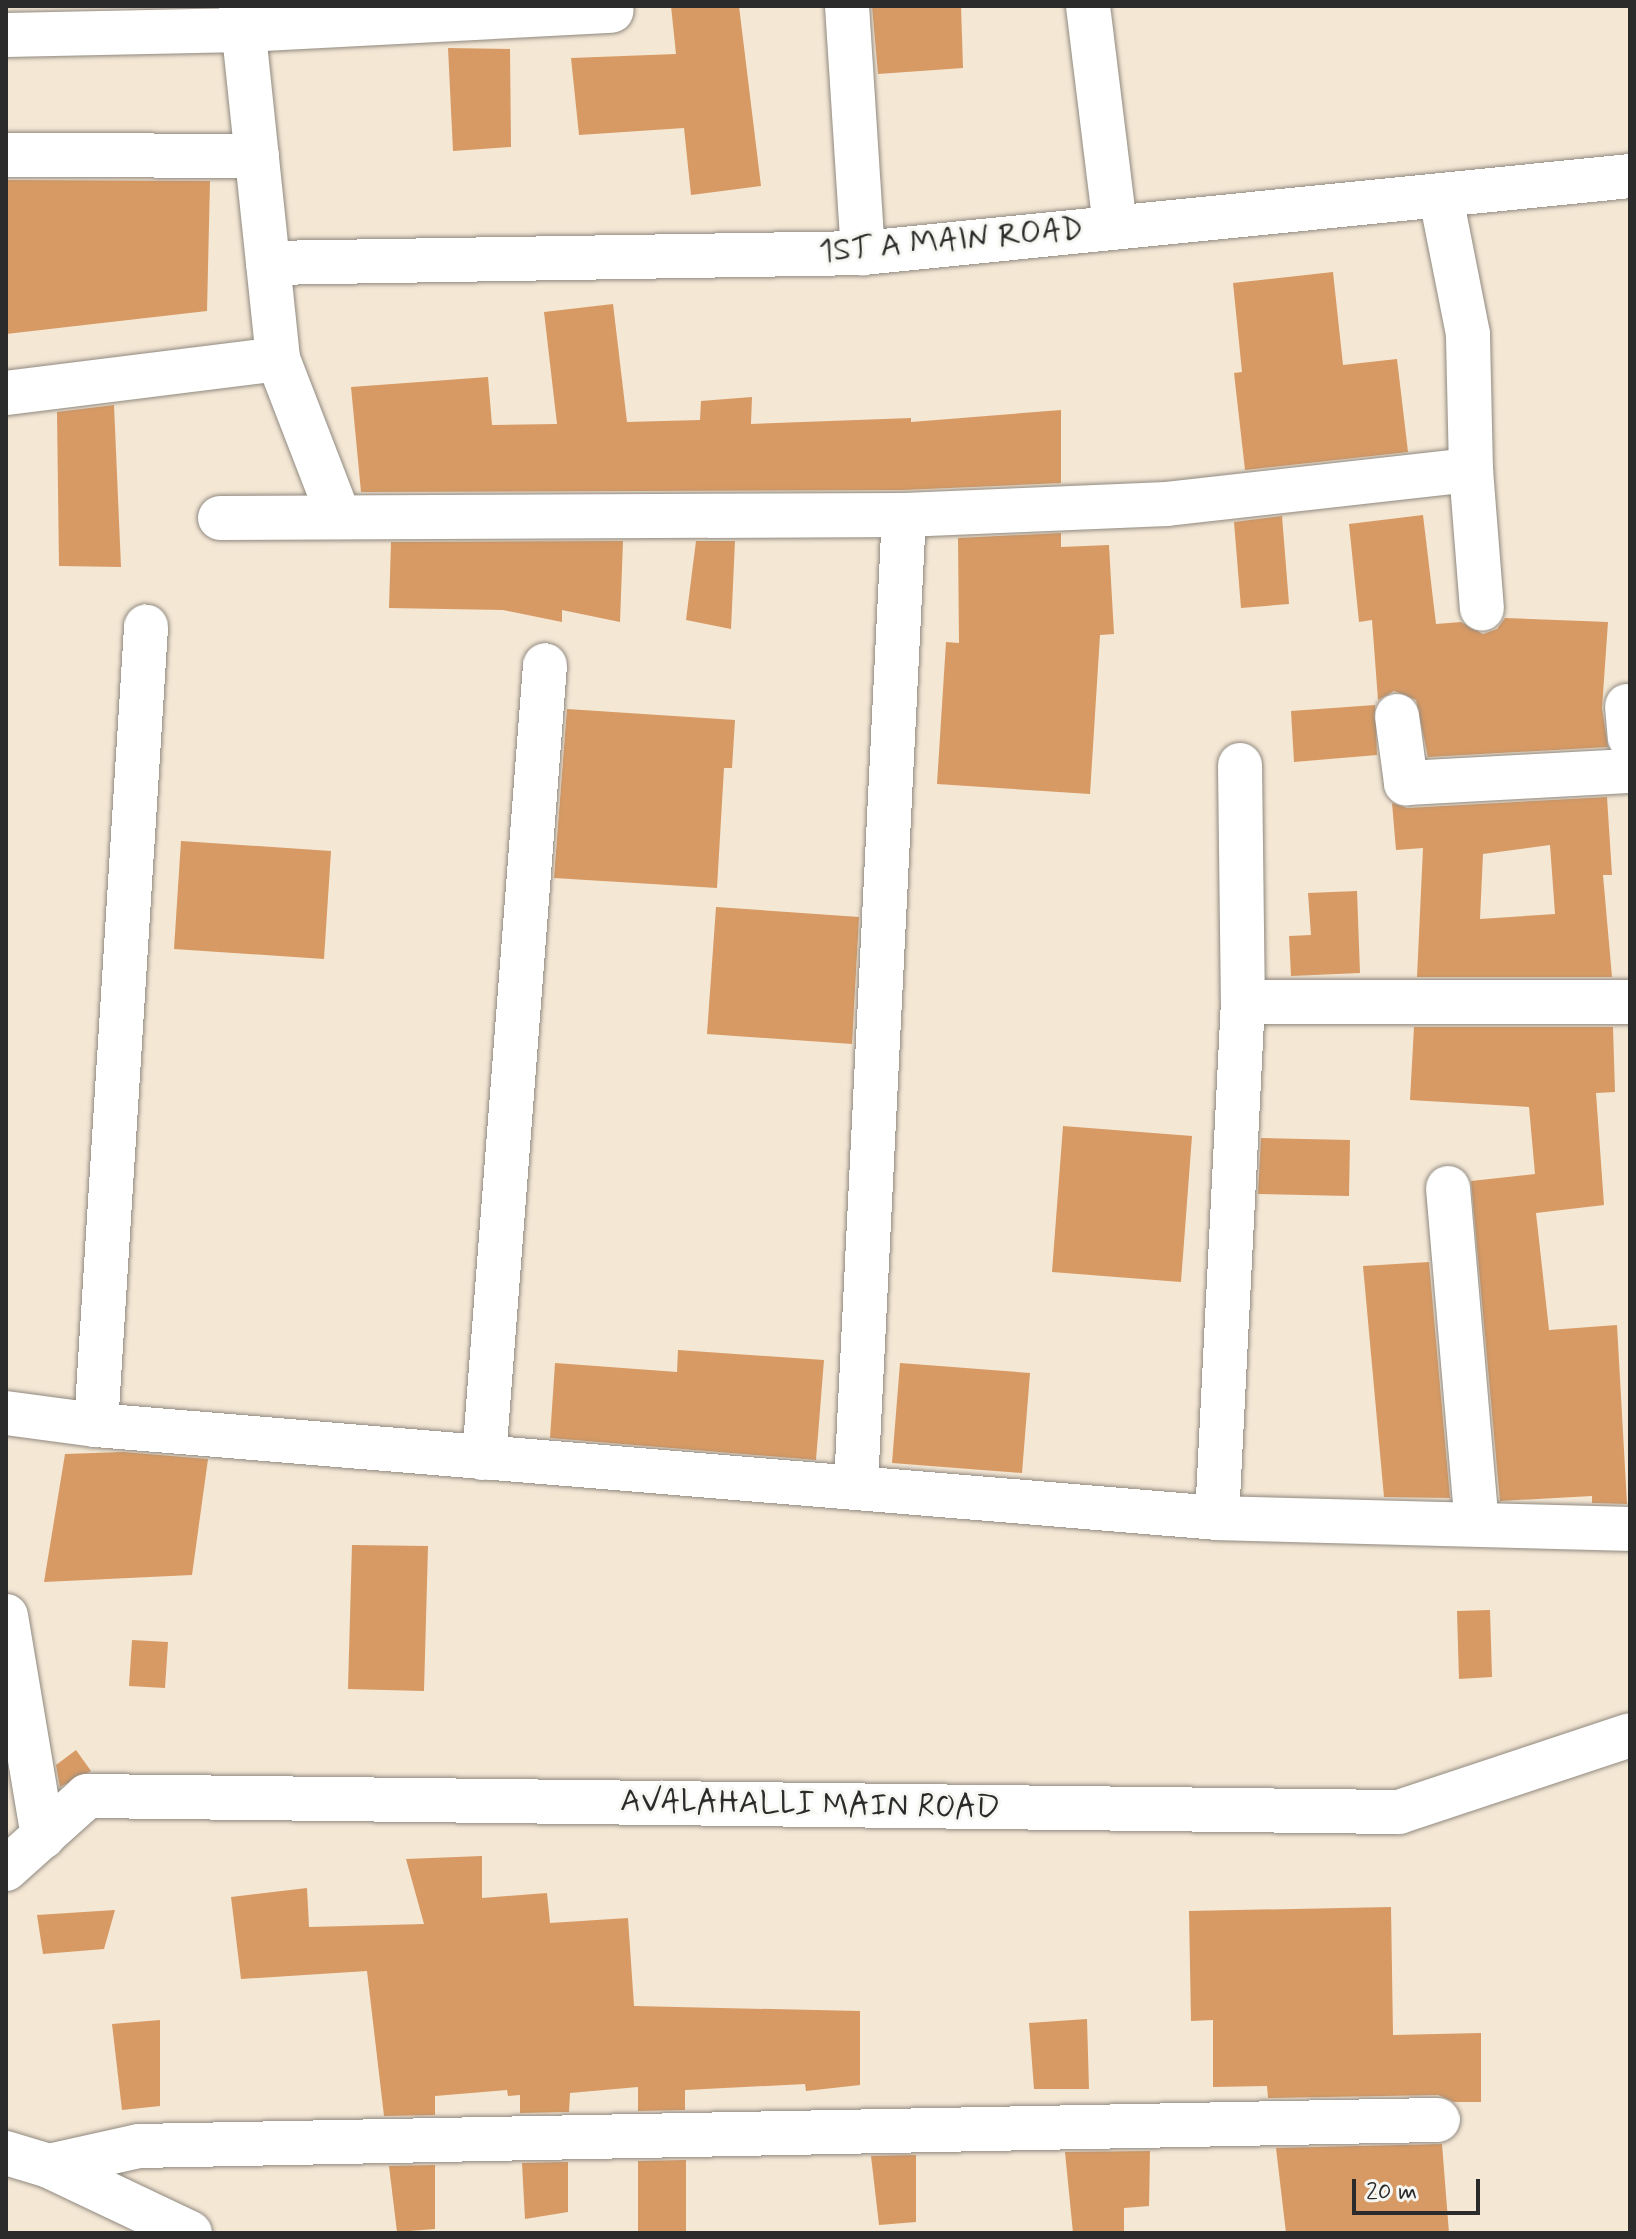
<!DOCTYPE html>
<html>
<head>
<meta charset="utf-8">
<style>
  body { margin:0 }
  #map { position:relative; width:1636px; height:2239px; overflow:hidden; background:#f4e7d4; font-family:Mynerve,sans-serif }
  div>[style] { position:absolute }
  .building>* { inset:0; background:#d79a64 }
  .roads { filter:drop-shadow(0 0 2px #908980) drop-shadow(0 0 2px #908980) }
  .street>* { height:44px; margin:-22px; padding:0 22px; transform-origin:22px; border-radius:22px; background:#fff }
  .secondary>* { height:44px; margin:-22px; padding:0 22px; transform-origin:22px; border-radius:22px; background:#fff }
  span { translate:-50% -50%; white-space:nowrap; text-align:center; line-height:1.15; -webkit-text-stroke:6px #f6f6f2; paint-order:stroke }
  .street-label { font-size:32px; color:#2b2b2b }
  .frame { position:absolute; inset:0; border:8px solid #2b2b2b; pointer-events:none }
  .scale { position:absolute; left:1352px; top:2179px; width:128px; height:36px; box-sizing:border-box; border:4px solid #2b2b2b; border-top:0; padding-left:10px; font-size:24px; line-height:28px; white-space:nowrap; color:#2b2b2b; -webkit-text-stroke:6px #f6f6f2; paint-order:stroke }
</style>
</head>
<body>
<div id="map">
  <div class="building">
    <div style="clip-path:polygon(671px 6px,739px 6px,761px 186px,691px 195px,684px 128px,579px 135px,571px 58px,676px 54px)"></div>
    <div style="clip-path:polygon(872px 6px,961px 6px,963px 68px,878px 74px)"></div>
    <div style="clip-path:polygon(448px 48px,510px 49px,511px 147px,453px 151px)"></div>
    <div style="clip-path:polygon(6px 180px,210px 181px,207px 311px,6px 334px)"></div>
    <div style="clip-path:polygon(1333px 272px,1343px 365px,1397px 359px,1408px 452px,1245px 470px,1234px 373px,1242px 372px,1233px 283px)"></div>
    <div style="clip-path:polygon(613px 304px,627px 422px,700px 420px,701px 401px,752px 397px,751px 424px,911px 418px,911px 422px,1061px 410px,1061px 483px,903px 490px,361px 492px,351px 387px,488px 377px,492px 425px,557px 424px,544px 312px)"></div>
    <div style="clip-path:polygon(114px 405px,121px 567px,59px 566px,57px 412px)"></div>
    <div style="clip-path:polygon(1423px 515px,1436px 624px,1461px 622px,1483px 634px,1497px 629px,1505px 618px,1608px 622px,1602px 708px,1608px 747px,1428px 757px,1416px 700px,1394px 691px,1378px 700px,1372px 620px,1359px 622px,1349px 524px)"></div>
    <div style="clip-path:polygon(1282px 516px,1289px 604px,1241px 608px,1234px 522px)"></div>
    <div style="clip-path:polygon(1061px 533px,1061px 547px,1109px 545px,1114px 634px,1100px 635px,1090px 794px,937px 784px,946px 642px,959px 643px,958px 538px)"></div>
    <div style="clip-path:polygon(623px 541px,620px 622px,562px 610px,562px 622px,503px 610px,389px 608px,391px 542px)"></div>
    <div style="clip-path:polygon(696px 541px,735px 541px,731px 629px,686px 620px)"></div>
    <div style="clip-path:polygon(1375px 705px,1377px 755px,1294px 762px,1291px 711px)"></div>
    <div style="clip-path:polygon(567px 709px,735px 720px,732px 768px,724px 768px,717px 888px,554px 878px)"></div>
    <div style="clip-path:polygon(evenodd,1607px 797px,1612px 875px,1603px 875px,1612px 977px,1417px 977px,1423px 848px,1396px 850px,1392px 803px,1407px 808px,1607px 797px,1550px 845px,1555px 914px,1480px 919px,1483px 854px,1550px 845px)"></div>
    <div style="clip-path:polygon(181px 841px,331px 851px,324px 959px,174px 949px)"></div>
    <div style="clip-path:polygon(1357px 891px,1360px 973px,1291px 976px,1289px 936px,1311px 935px,1308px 893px)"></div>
    <div style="clip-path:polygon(716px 907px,859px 917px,852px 1044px,707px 1034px)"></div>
    <div style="clip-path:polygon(1414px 1027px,1613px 1027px,1615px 1092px,1596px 1093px,1604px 1205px,1536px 1213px,1549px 1330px,1617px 1325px,1627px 1504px,1592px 1503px,1592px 1496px,1500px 1501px,1471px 1181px,1535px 1174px,1529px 1107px,1410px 1100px)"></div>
    <div style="clip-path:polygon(1063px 1126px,1192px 1136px,1181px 1282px,1052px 1272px)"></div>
    <div style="clip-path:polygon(1261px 1138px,1350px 1140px,1349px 1196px,1258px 1194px)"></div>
    <div style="clip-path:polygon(1429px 1262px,1450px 1498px,1384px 1497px,1363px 1266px)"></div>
    <div style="clip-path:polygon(678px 1350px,824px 1360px,816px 1460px,550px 1438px,555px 1363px,677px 1372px)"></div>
    <div style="clip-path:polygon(900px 1363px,1030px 1373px,1022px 1473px,892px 1463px)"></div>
    <div style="clip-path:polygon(123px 1452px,208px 1459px,192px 1575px,44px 1582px,65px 1454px)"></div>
    <div style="clip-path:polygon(352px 1545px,428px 1546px,424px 1691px,348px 1689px)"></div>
    <div style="clip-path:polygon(1490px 1610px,1492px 1677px,1459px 1679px,1457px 1611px)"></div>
    <div style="clip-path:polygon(132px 1640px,168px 1642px,165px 1688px,129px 1686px)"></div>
    <div style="clip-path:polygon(76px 1750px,91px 1771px,60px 1787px,56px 1765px)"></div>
    <div style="clip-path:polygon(482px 1856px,482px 1898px,547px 1893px,550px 1923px,628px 1918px,634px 2006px,860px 2011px,860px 2085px,806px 2091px,805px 2084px,685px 2090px,685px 2110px,638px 2111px,638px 2087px,570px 2093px,569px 2112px,520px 2113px,520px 2095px,508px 2096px,507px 2090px,435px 2096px,435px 2115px,384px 2116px,367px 1971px,241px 1979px,231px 1897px,307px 1888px,309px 1927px,424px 1924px,406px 1859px)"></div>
    <div style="clip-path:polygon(1391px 1907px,1393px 2035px,1481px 2033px,1481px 2102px,1454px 2102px,1438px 2095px,1268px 2098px,1267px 2086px,1213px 2087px,1213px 2020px,1191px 2021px,1189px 1911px)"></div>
    <div style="clip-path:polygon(115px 1910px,104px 1949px,43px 1954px,37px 1915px)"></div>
    <div style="clip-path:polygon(1087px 2019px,1089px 2089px,1034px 2089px,1029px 2023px)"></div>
    <div style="clip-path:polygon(160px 2020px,160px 2106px,122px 2110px,112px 2024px)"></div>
    <div style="clip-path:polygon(1442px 2144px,1449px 2233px,1286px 2233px,1276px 2148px)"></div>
    <div style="clip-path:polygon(1150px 2151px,1149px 2206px,1124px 2208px,1124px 2233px,1073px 2233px,1065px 2152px)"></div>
    <div style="clip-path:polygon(916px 2155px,916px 2222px,879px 2225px,871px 2156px)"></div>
    <div style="clip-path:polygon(686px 2160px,686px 2233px,638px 2233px,638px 2161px)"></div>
    <div style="clip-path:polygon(568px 2162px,568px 2212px,525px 2219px,522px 2163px)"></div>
    <div style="clip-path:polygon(435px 2165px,435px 2229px,397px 2232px,389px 2166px)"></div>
  </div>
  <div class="roads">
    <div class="street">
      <div style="left:241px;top:6px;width:355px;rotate:84deg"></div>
      <div style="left:278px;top:359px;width:169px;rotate:68.9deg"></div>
      <div style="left:847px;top:6px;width:248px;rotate:86.3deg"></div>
      <div style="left:1088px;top:6px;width:222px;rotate:83deg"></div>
      <div style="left:6px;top:35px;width:238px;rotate:-1.2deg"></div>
      <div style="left:244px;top:30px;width:368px;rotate:-3deg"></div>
      <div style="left:6px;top:155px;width:251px;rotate:0.2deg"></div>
      <div style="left:268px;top:263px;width:595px;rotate:-0.96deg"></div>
      <div style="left:863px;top:253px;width:771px;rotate:-5.73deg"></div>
      <div style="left:6px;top:393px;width:274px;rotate:-7.1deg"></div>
      <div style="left:1471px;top:470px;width:139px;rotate:85.5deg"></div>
      <div style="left:220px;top:518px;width:684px;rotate:-0.25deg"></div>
      <div style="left:904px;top:515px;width:263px;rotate:-2.4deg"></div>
      <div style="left:1167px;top:504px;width:306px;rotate:-6.4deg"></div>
      <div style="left:1471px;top:470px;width:136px;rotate:-91.3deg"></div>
      <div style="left:1468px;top:334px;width:139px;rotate:-101.2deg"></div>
      <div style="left:1627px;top:706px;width:32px;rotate:85deg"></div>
      <div style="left:1397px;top:716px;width:68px;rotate:82.3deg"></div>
      <div style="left:1406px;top:783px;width:224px;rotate:-3.1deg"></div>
      <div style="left:1240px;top:765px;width:237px;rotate:89.3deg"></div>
      <div style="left:1243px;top:1002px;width:387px"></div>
      <div style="left:1448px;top:1188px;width:337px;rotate:85.1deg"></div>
      <div style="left:6px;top:1413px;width:91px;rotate:7.6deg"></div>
      <div style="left:96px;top:1425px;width:1125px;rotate:4.74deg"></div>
      <div style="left:1217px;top:1518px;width:413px;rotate:1.5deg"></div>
      <div style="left:96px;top:1425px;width:800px;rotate:-86.41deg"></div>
      <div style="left:484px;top:1458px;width:795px;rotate:-85.6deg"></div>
      <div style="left:856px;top:1485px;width:971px;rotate:-87.17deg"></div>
      <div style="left:1217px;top:1518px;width:517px;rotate:-87.12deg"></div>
      <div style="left:6px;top:1616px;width:224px;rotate:80.5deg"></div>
      <div style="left:6px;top:2153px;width:45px;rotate:16.8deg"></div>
      <div style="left:49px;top:2166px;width:92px;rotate:-12.5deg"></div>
      <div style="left:139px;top:2146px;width:1299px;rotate:-1.15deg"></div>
      <div style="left:49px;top:2166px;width:156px;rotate:25.4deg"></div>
    </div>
    <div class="secondary">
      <div style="left:6px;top:1869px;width:109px;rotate:-42deg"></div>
      <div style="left:87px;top:1796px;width:1312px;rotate:0.7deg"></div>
      <div style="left:1399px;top:1812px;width:243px;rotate:-18.4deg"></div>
    </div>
  </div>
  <div class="street-label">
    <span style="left:951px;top:241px;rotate:-5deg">1ST A MAIN ROAD</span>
    <span style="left:810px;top:1805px;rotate:1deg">AVALAHALLI MAIN ROAD</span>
  </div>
  <div class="frame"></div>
  <div class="scale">20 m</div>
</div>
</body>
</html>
